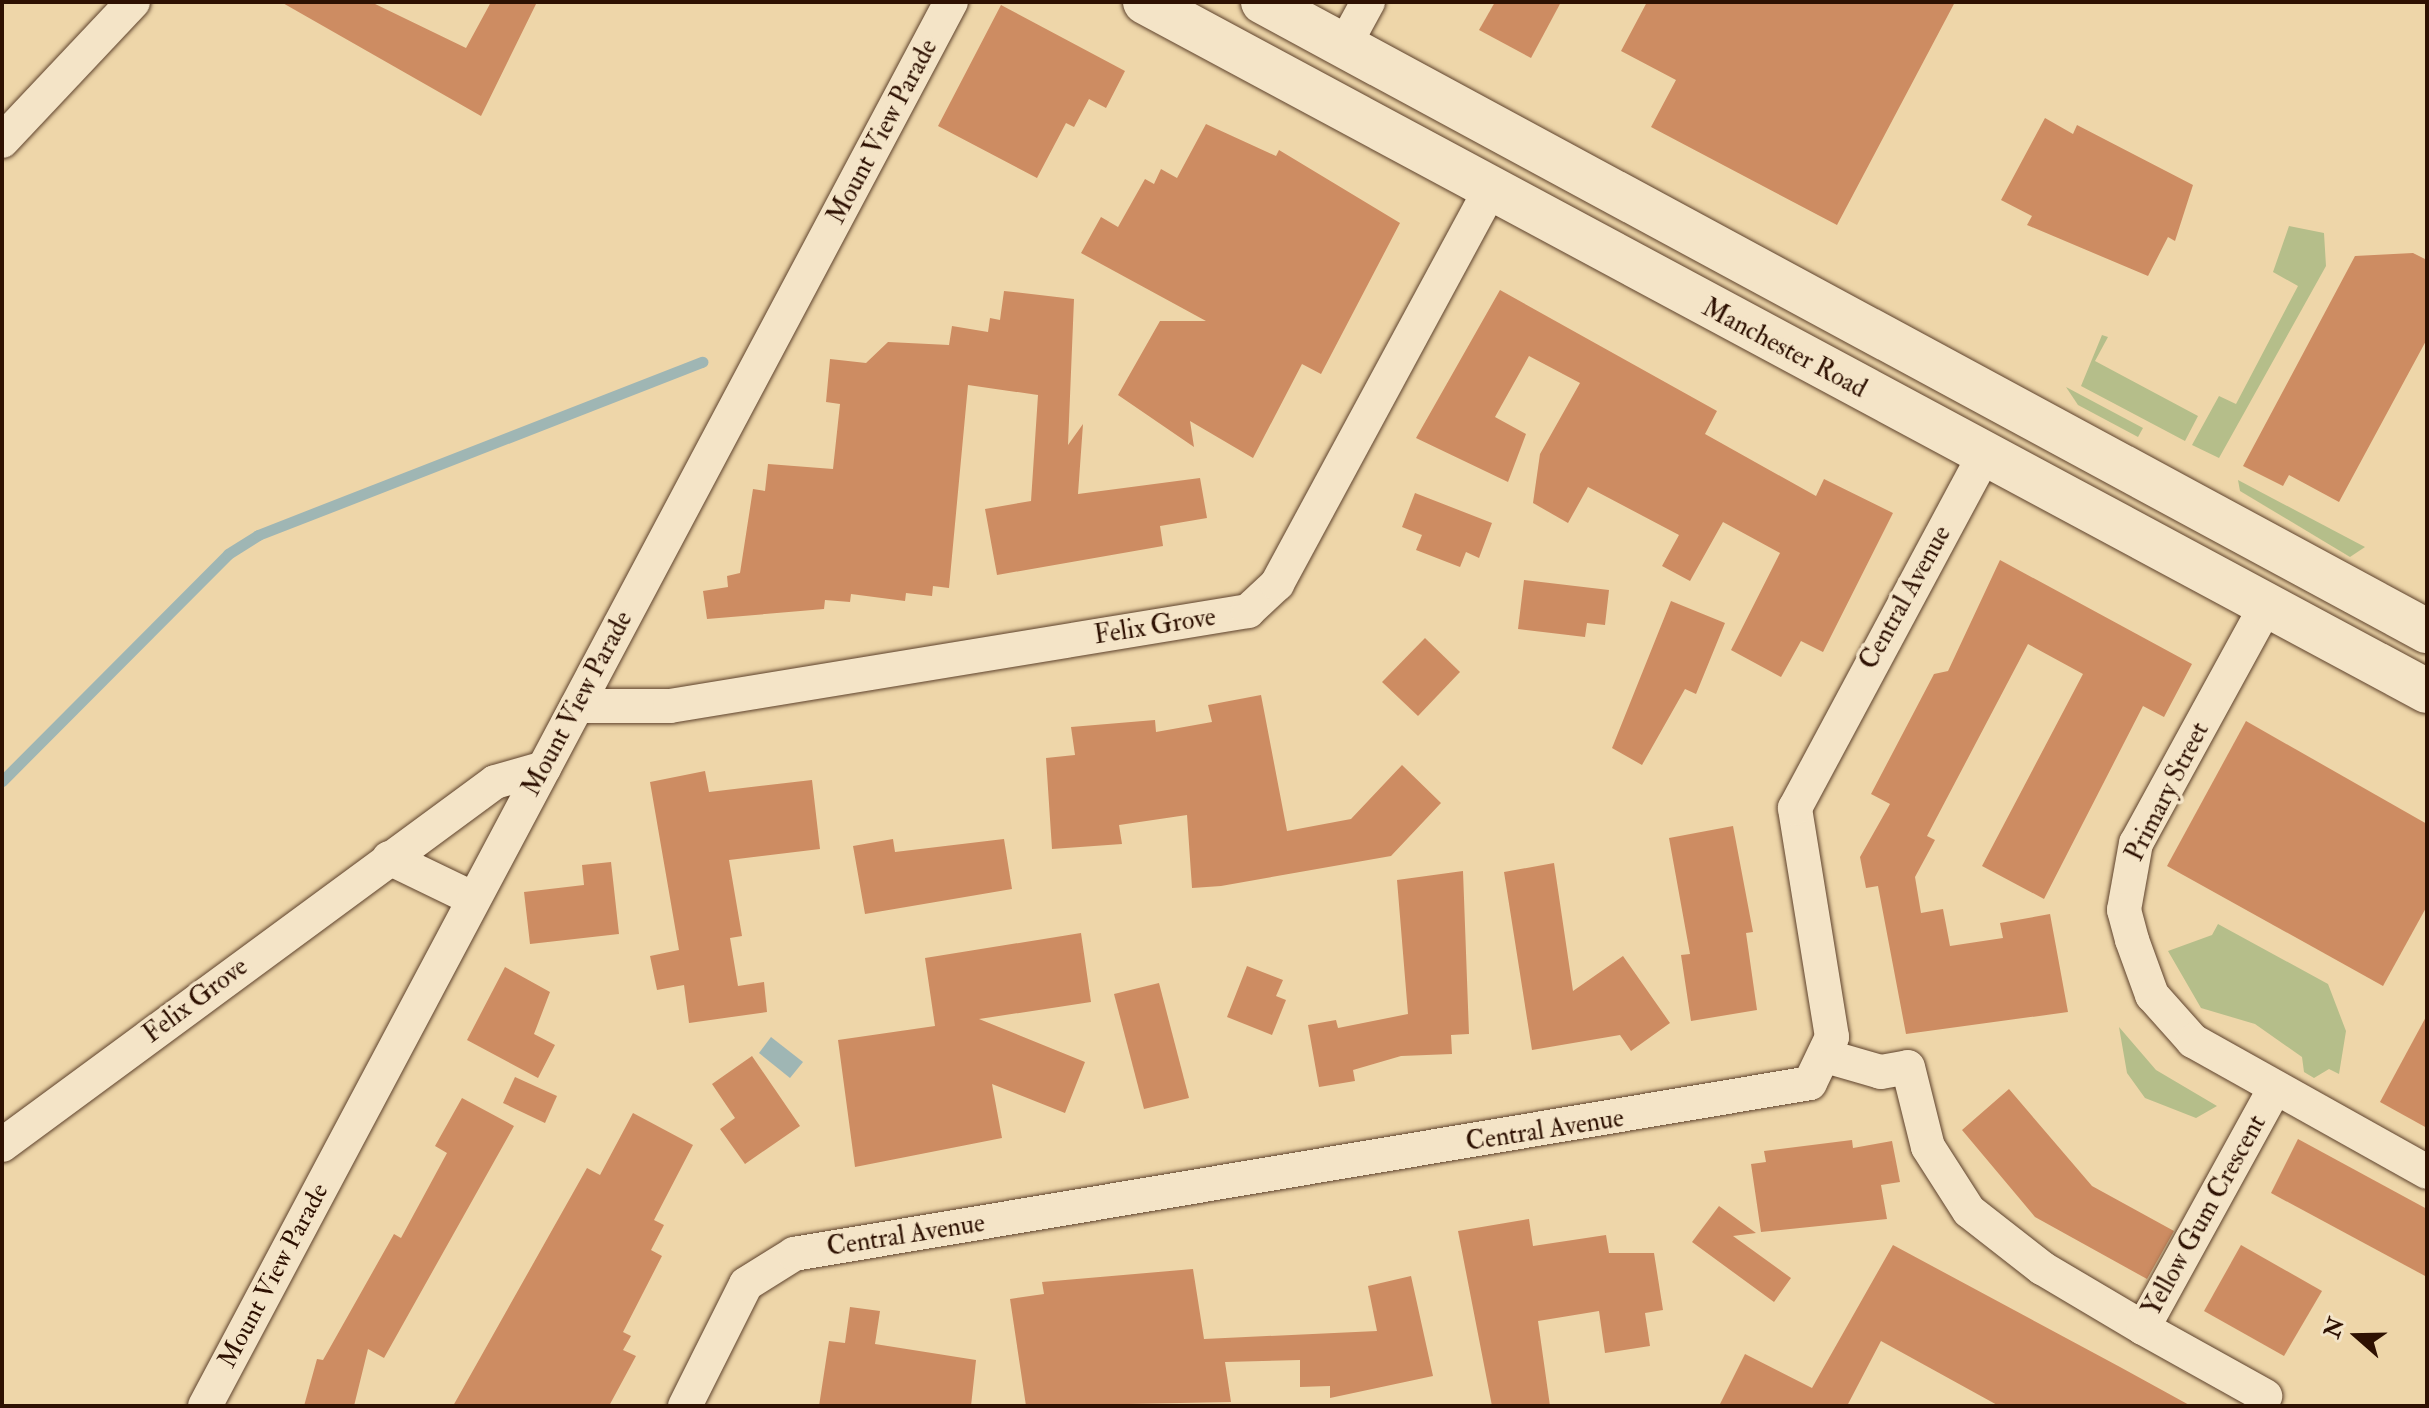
<!DOCTYPE html>
<html>
<head>
<meta charset="utf-8">
<style>
  body { margin:0 }
  #map { position:relative; width:2429px; height:1408px; overflow:hidden; background:#eed6a9; font-family:"IM FELL Double Pica",serif }
  div>[style] { position:absolute }
  .green>* { inset:0; background:#b5be8a }
  .water>* { inset:0; background:#9fb6b4 }
  .stream>* { height:11px; margin:-5.5px; padding:0 5.5px; transform-origin:5.5px; border-radius:5.5px; background:#9fb6b4 }
  .building>* { inset:0; background:#cd8c62 }
  .roads { filter:drop-shadow(0 0 2px #5e422c) drop-shadow(0 0 2px #5e422c) }
  .minor>* { height:34px; margin:-17px; padding:0 17px; transform-origin:17px; border-radius:17px; background:#f4e4c7 }
  .secondary>* { height:44px; margin:-22px; padding:0 22px; transform-origin:22px; border-radius:22px; background:#f4e4c7 }
  span { translate:-50% -50%; white-space:nowrap; text-align:center; line-height:1.15; -webkit-text-stroke:7px #f4e4c7; paint-order:stroke }
  .street-label { font-size:26px; color:#2e1102 }
  .frame { position:absolute; inset:0; border:4px solid #2e1102; pointer-events:none }
  .north { position:absolute; left:2317px; top:1296px; width:80px; height:80px; -webkit-text-stroke:6px #f4e4c7; paint-order:stroke; rotate:290deg; font-size:22px; font-weight:700; line-height:32px; text-align:center; color:#2e1102 }
  .north::after { content:''; display:block; margin:auto; width:28px; height:36px; background:#2e1102; clip-path:polygon(50% 0,100% 100%,50% 72%,0 100%) }
</style>
</head>
<body>
<div id="map">
  <div class="green">
    <div style="clip-path:polygon(2289px 226px,2324px 233px,2326px 266px,2219px 458px,2192px 445px,2219px 396px,2236px 404px,2298px 286px,2273px 272px)"></div>
    <div style="clip-path:polygon(2102px 335px,2108px 337px,2095px 361px,2198px 416px,2185px 441px,2081px 386px)"></div>
    <div style="clip-path:polygon(2066px 387px,2143px 428px,2138px 437px,2078px 405px)"></div>
    <div style="clip-path:polygon(2238px 480px,2365px 547px,2350px 557px,2240px 491px)"></div>
    <div style="clip-path:polygon(2218px 924px,2328px 984px,2346px 1031px,2339px 1074px,2329px 1069px,2314px 1078px,2304px 1072px,2302px 1057px,2255px 1024px,2201px 1008px,2168px 951px,2212px 935px)"></div>
    <div style="clip-path:polygon(2119px 1027px,2156px 1070px,2217px 1106px,2196px 1118px,2145px 1098px,2127px 1073px)"></div>
  </div>
  <div class="water">
    <div style="clip-path:polygon(771px 1037px,803px 1062px,790px 1078px,759px 1053px)"></div>
  </div>
  <div class="stream">
    <div style="left:2px;top:781px;width:320px;rotate:-45.1deg"></div>
    <div style="left:228px;top:554px;width:36px;rotate:-32deg"></div>
    <div style="left:258px;top:535px;width:477px;rotate:-21.3deg"></div>
  </div>
  <div class="building">
    <div style="clip-path:polygon(281px 2px,371px 2px,466px 48px,491px 2px,537px 2px,481px 116px)"></div>
    <div style="clip-path:polygon(1495px 2px,1561px 2px,1531px 58px,1479px 30px)"></div>
    <div style="clip-path:polygon(1647px 2px,1955px 2px,1837px 225px,1651px 127px,1676px 80px,1621px 51px)"></div>
    <div style="clip-path:polygon(1001px 5px,1125px 71px,1106px 108px,1089px 99px,1074px 127px,1066px 123px,1037px 178px,938px 126px)"></div>
    <div style="clip-path:polygon(2045px 118px,2073px 134px,2077px 125px,2193px 185px,2175px 241px,2168px 237px,2148px 276px,2027px 225px,2032px 216px,2001px 200px)"></div>
    <div style="clip-path:polygon(1206px 124px,1276px 156px,1279px 150px,1400px 223px,1321px 374px,1302px 364px,1253px 458px,1190px 421px,1194px 447px,1118px 395px,1160px 321px,1206px 321px,1081px 253px,1101px 217px,1118px 227px,1145px 179px,1154px 184px,1161px 169px,1177px 178px)"></div>
    <div style="clip-path:polygon(2413px 253px,2427px 260px,2427px 339px,2339px 502px,2289px 475px,2283px 486px,2243px 466px,2355px 256px)"></div>
    <div style="clip-path:polygon(1500px 290px,1717px 411px,1705px 434px,1816px 496px,1824px 479px,1893px 513px,1823px 652px,1801px 641px,1781px 677px,1731px 650px,1780px 553px,1723px 522px,1690px 581px,1662px 566px,1679px 535px,1588px 487px,1568px 523px,1533px 503px,1540px 454px,1580px 383px,1529px 356px,1495px 417px,1526px 434px,1508px 482px,1416px 438px)"></div>
    <div style="clip-path:polygon(1004px 291px,1074px 299px,1068px 445px,1083px 424px,1078px 494px,1200px 478px,1207px 518px,1160px 526px,1163px 546px,997px 575px,985px 509px,1031px 501px,1038px 395px,968px 385px,949px 588px,933px 586px,932px 596px,906px 593px,905px 601px,851px 594px,850px 602px,825px 600px,824px 609px,707px 619px,703px 591px,728px 587px,727px 576px,740px 573px,753px 489px,765px 491px,768px 464px,833px 469px,840px 404px,826px 402px,830px 359px,866px 363px,888px 342px,949px 345px,952px 326px,988px 332px,990px 318px,1000px 320px)"></div>
    <div style="clip-path:polygon(1415px 493px,1492px 523px,1479px 558px,1466px 552px,1460px 567px,1416px 550px,1422px 535px,1402px 527px)"></div>
    <div style="clip-path:polygon(2000px 560px,2192px 664px,2164px 717px,2143px 706px,2044px 899px,1982px 866px,2083px 674px,2028px 644px,1927px 836px,1935px 840px,1915px 877px,1921px 913px,1943px 909px,1950px 946px,2003px 938px,2000px 923px,2050px 914px,2068px 1012px,1906px 1034px,1878px 886px,1866px 888px,1860px 857px,1890px 804px,1871px 794px,1934px 674px,1948px 671px)"></div>
    <div style="clip-path:polygon(1524px 580px,1609px 590px,1605px 625px,1587px 623px,1585px 637px,1518px 629px)"></div>
    <div style="clip-path:polygon(1671px 601px,1725px 623px,1696px 694px,1685px 689px,1642px 765px,1612px 748px)"></div>
    <div style="clip-path:polygon(1425px 638px,1460px 672px,1418px 716px,1382px 682px)"></div>
    <div style="clip-path:polygon(1261px 695px,1287px 831px,1351px 819px,1402px 765px,1441px 803px,1391px 856px,1221px 886px,1192px 888px,1187px 815px,1119px 825px,1122px 844px,1052px 849px,1046px 758px,1075px 755px,1071px 727px,1155px 720px,1156px 732px,1212px 722px,1208px 705px)"></div>
    <div style="clip-path:polygon(2246px 721px,2427px 824px,2427px 906px,2383px 986px,2167px 866px)"></div>
    <div style="clip-path:polygon(705px 771px,709px 792px,812px 780px,820px 849px,729px 860px,742px 936px,730px 938px,738px 986px,764px 982px,767px 1012px,689px 1023px,684px 985px,657px 990px,650px 956px,679px 950px,650px 782px)"></div>
    <div style="clip-path:polygon(1733px 826px,1753px 932px,1746px 933px,1757px 1010px,1691px 1021px,1681px 955px,1690px 954px,1669px 838px)"></div>
    <div style="clip-path:polygon(893px 839px,895px 852px,1004px 839px,1012px 889px,865px 914px,853px 846px)"></div>
    <div style="clip-path:polygon(611px 862px,619px 934px,530px 944px,524px 892px,584px 885px,582px 865px)"></div>
    <div style="clip-path:polygon(1554px 863px,1573px 991px,1623px 956px,1670px 1023px,1631px 1051px,1620px 1035px,1532px 1050px,1504px 872px)"></div>
    <div style="clip-path:polygon(1463px 871px,1469px 1034px,1451px 1035px,1452px 1054px,1401px 1056px,1353px 1070px,1355px 1081px,1319px 1087px,1308px 1025px,1336px 1020px,1338px 1028px,1408px 1014px,1397px 880px)"></div>
    <div style="clip-path:polygon(1081px 933px,1091px 1002px,979px 1019px,1085px 1062px,1065px 1113px,992px 1084px,1002px 1138px,855px 1167px,838px 1040px,935px 1026px,925px 958px)"></div>
    <div style="clip-path:polygon(1247px 966px,1283px 980px,1276px 996px,1286px 1000px,1272px 1035px,1227px 1017px)"></div>
    <div style="clip-path:polygon(505px 967px,550px 992px,534px 1034px,555px 1045px,538px 1078px,467px 1040px)"></div>
    <div style="clip-path:polygon(1159px 983px,1189px 1098px,1144px 1109px,1114px 994px)"></div>
    <div style="clip-path:polygon(2427px 1015px,2427px 1128px,2380px 1102px)"></div>
    <div style="clip-path:polygon(752px 1056px,800px 1126px,745px 1164px,720px 1129px,735px 1118px,712px 1084px)"></div>
    <div style="clip-path:polygon(515px 1077px,557px 1096px,545px 1123px,503px 1103px)"></div>
    <div style="clip-path:polygon(2009px 1089px,2092px 1186px,2174px 1231px,2147px 1279px,2035px 1217px,1962px 1130px)"></div>
    <div style="clip-path:polygon(462px 1098px,514px 1126px,384px 1358px,368px 1349px,354px 1406px,304px 1406px,317px 1359px,323px 1360px,394px 1234px,401px 1238px,447px 1153px,435px 1146px)"></div>
    <div style="clip-path:polygon(633px 1113px,693px 1145px,654px 1220px,664px 1225px,651px 1250px,662px 1256px,623px 1332px,631px 1336px,623px 1350px,636px 1356px,609px 1406px,453px 1406px,587px 1168px,600px 1175px)"></div>
    <div style="clip-path:polygon(2298px 1139px,2427px 1209px,2427px 1277px,2271px 1193px)"></div>
    <div style="clip-path:polygon(1852px 1140px,1853px 1148px,1892px 1141px,1900px 1182px,1881px 1185px,1887px 1219px,1761px 1232px,1751px 1164px,1766px 1162px,1764px 1151px)"></div>
    <div style="clip-path:polygon(1719px 1206px,1756px 1233px,1733px 1236px,1791px 1278px,1774px 1302px,1692px 1242px)"></div>
    <div style="clip-path:polygon(1529px 1219px,1533px 1246px,1606px 1235px,1609px 1253px,1654px 1253px,1663px 1310px,1645px 1313px,1650px 1346px,1605px 1353px,1599px 1311px,1538px 1321px,1550px 1406px,1492px 1406px,1458px 1231px)"></div>
    <div style="clip-path:polygon(1893px 1245px,2120px 1367px,2191px 1406px,1999px 1406px,1881px 1341px,1847px 1406px,1719px 1406px,1745px 1354px,1812px 1388px)"></div>
    <div style="clip-path:polygon(2241px 1245px,2322px 1291px,2284px 1356px,2204px 1311px)"></div>
    <div style="clip-path:polygon(1193px 1269px,1204px 1339px,1377px 1331px,1368px 1286px,1411px 1276px,1433px 1376px,1330px 1398px,1330px 1386px,1300px 1387px,1300px 1360px,1225px 1362px,1231px 1402px,1026px 1406px,1010px 1299px,1044px 1294px,1042px 1282px)"></div>
    <div style="clip-path:polygon(850px 1307px,880px 1311px,875px 1344px,976px 1360px,971px 1406px,819px 1406px,829px 1341px,845px 1343px)"></div>
  </div>
  <div class="roads">
    <div class="minor">
      <div style="left:1344px;top:46px;width:50px;rotate:-61.4deg"></div>
      <div style="left:2px;top:141px;width:191px;rotate:-46.7deg"></div>
      <div style="left:2266px;top:606px;width:270px;rotate:118.7deg"></div>
      <div style="left:2136px;top:843px;width:68px;rotate:100.2deg"></div>
      <div style="left:2124px;top:910px;width:31px;rotate:75deg"></div>
      <div style="left:2132px;top:940px;width:59px;rotate:70deg"></div>
      <div style="left:2152px;top:995px;width:62px;rotate:48.3deg"></div>
      <div style="left:2193px;top:1041px;width:268px;rotate:29.2deg"></div>
      <div style="left:577px;top:706px;width:93px"></div>
      <div style="left:670px;top:706px;width:586px;rotate:-9.33deg"></div>
      <div style="left:1248px;top:611px;width:40px;rotate:-43deg"></div>
      <div style="left:1277px;top:584px;width:450px;rotate:-61.6deg"></div>
      <div style="left:389px;top:858px;width:94px;rotate:25.8deg"></div>
      <div style="left:1829px;top:1057px;width:54px;rotate:16.1deg"></div>
      <div style="left:1881px;top:1072px;width:27px;rotate:-10deg"></div>
      <div style="left:1908px;top:1067px;width:82px;rotate:76deg"></div>
      <div style="left:1928px;top:1147px;width:76px;rotate:57.4deg"></div>
      <div style="left:1969px;top:1211px;width:93px;rotate:38deg"></div>
      <div style="left:2042px;top:1268px;width:117px;rotate:30.7deg"></div>
      <div style="left:2143px;top:1328px;width:274px;rotate:-61.2deg"></div>
      <div style="left:2px;top:1145px;width:612px;rotate:-36.36deg"></div>
      <div style="left:495px;top:782px;width:51px;rotate:-15.9deg"></div>
      <div style="left:2143px;top:1328px;width:140px;rotate:29.1deg"></div>
      <div style="left:205px;top:1406px;width:1590px;rotate:-62.02deg"></div>
      <div style="left:685px;top:1406px;width:136px;rotate:-63.4deg"></div>
      <div style="left:746px;top:1284px;width:57px;rotate:-32deg"></div>
      <div style="left:794px;top:1254px;width:1030px;rotate:-9.55deg"></div>
      <div style="left:1810px;top:1083px;width:51px;rotate:-64.4deg"></div>
      <div style="left:1832px;top:1037px;width:232px;rotate:-99.2deg"></div>
      <div style="left:1795px;top:808px;width:400px;rotate:-61.8deg"></div>
    </div>
    <div class="secondary">
      <div style="left:1145px;top:2px;width:1455px;rotate:28.26deg"></div>
      <div style="left:1263px;top:2px;width:1323px;rotate:28.39deg"></div>
    </div>
  </div>
  <div class="street-label">
    <span style="left:883px;top:132px;rotate:-62deg">Mount View Parade</span>
    <span style="left:1784px;top:349px;rotate:28deg">Manchester Road</span>
    <span style="left:1906px;top:598px;rotate:-61deg">Central Avenue</span>
    <span style="left:1155px;top:627px;rotate:-9deg">Felix Grove</span>
    <span style="left:578px;top:704px;rotate:-62deg">Mount View Parade</span>
    <span style="left:2168px;top:792px;rotate:-63deg">Primary Street</span>
    <span style="left:196px;top:1001px;rotate:-37deg">Felix Grove</span>
    <span style="left:1545px;top:1131px;rotate:-9deg">Central Avenue</span>
    <span style="left:2205px;top:1216px;rotate:-61deg">Yellow Gum Crescent</span>
    <span style="left:906px;top:1236px;rotate:-9deg">Central Avenue</span>
    <span style="left:274px;top:1276px;rotate:-62deg">Mount View Parade</span>
  </div>
  <div class="frame"></div>
  <div class="north">N</div>
</div>
</body>
</html>
